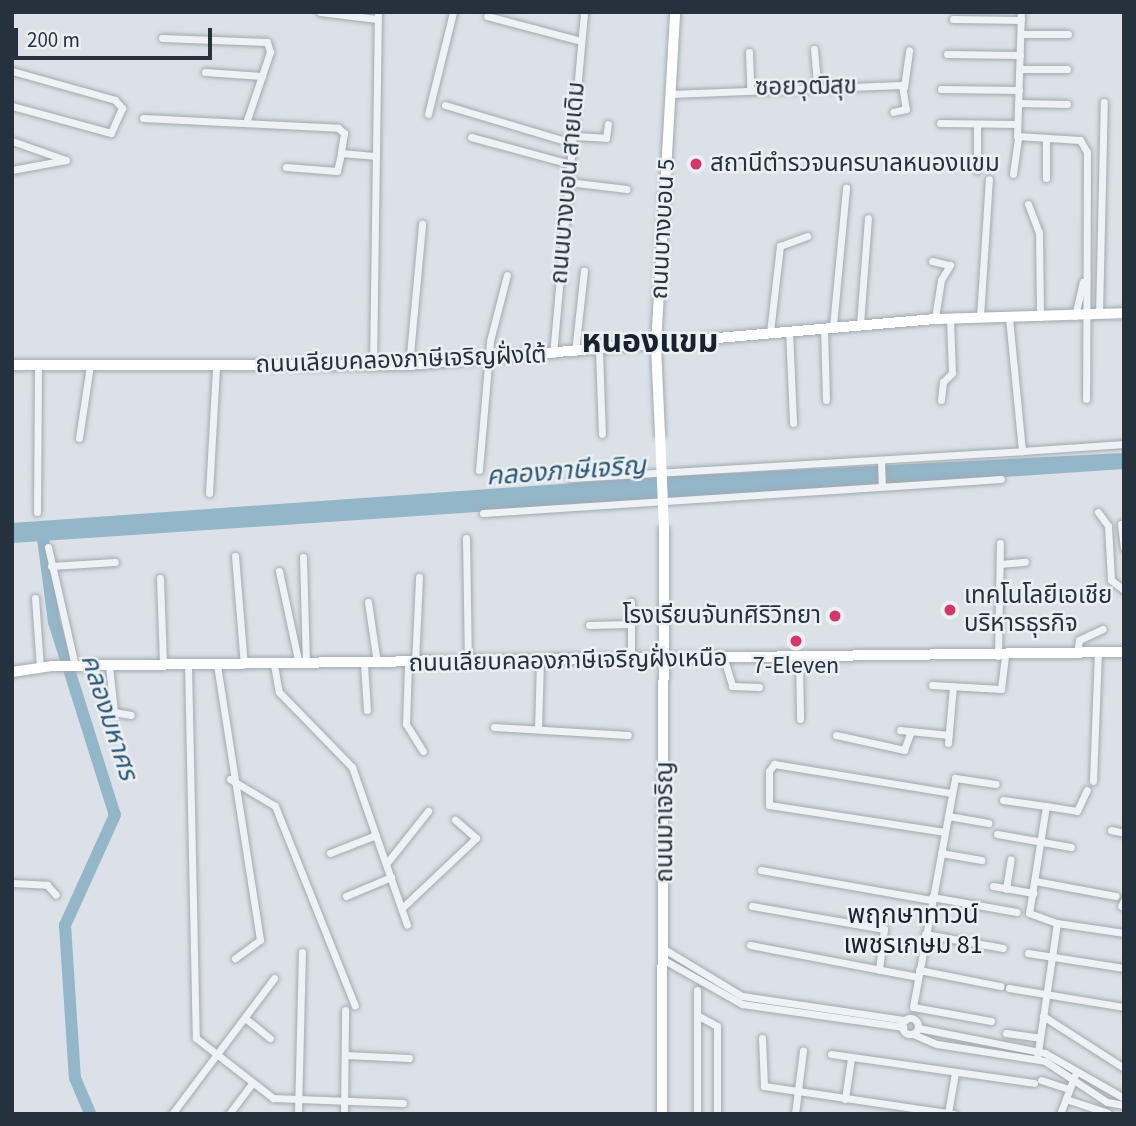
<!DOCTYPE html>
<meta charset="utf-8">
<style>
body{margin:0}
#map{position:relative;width:1136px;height:1126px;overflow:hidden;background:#dbe1e6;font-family:"Source Sans 3","Noto Sans Thai",sans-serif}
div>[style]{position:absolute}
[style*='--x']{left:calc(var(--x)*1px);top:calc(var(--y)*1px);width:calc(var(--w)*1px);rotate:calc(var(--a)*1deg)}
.water>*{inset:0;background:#94b6c9}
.river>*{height:12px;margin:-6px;padding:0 6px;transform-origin:6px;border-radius:6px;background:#94b6c9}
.roads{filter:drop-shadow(0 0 2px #a1a9b0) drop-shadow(0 0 2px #a1a9b0)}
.street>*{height:7px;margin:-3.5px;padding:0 3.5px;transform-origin:3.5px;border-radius:3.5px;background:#eef1f5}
.street>.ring{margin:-3.5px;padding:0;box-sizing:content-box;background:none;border:7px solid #eef1f5;border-radius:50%}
.secondary>*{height:10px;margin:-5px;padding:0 5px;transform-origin:5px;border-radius:5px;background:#fff}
.secondary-bridge>*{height:10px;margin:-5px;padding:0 5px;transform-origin:5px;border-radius:5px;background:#fff}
.dots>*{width:19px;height:19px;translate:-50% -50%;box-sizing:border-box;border:4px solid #eaf0f4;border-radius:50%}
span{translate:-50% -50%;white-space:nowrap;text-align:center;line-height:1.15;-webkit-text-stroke:5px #eaf0f4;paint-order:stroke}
.street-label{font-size:24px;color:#25313d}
.poi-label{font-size:24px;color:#25313d}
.left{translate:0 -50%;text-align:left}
.right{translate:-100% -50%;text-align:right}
.water-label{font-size:26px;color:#2d5772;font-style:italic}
.neighbourhood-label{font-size:26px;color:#17222d}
.district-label{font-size:32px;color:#17222d;font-weight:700}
.frame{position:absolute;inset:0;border:14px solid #25313d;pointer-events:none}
.scale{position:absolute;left:14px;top:28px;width:198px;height:32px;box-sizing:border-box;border:4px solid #25313d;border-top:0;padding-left:9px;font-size:21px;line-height:24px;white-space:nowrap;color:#25313d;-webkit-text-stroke:5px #eaf0f4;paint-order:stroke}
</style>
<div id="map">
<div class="water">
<div style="clip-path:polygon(1124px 453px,1124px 469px,12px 543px,12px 523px,657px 477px)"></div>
</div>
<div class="river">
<div style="--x:42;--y:531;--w:92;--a:82.5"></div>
<div style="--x:54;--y:622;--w:202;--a:72.5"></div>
<div style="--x:115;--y:815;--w:121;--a:114.4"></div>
<div style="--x:65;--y:925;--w:153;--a:86.3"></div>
<div style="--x:75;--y:1078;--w:39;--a:67"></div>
</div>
<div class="roads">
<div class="street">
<div style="--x:320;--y:12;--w:57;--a:7"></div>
<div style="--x:1021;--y:12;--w:124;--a:91.8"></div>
<div style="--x:1017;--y:136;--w:63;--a:3.6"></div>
<div style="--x:1080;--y:140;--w:14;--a:60"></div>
<div style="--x:1087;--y:152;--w:247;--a:90.2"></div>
<div style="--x:487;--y:16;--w:97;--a:14.9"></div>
<div style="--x:953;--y:19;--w:68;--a:0.8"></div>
<div style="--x:1021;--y:34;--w:47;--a:0"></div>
<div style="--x:162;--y:38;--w:105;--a:2.2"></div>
<div style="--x:267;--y:42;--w:10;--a:73"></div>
<div style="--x:270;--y:52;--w:75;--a:108.7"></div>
<div style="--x:814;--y:49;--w:37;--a:85"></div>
<div style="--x:749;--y:52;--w:36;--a:88"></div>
<div style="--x:947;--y:54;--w:73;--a:0.8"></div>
<div style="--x:1020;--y:69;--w:47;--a:0"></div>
<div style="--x:12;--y:71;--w:107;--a:15.7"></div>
<div style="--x:115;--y:100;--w:11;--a:49"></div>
<div style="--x:122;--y:108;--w:27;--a:114"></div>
<div style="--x:111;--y:133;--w:103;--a:-164.7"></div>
<div style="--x:205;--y:72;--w:57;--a:4"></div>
<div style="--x:904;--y:87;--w:37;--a:-82"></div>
<div style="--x:941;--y:89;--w:78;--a:0.7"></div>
<div style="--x:670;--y:94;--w:232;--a:-2.2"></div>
<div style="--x:902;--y:85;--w:24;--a:81"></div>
<div style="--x:906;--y:109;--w:13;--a:167"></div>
<div style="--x:1018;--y:103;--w:49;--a:1.2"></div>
<div style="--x:445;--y:105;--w:133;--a:16.7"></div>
<div style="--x:428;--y:114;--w:105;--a:-76.2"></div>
<div style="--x:143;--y:118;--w:195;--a:2.9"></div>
<div style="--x:338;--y:128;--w:8;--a:40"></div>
<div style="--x:344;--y:133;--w:20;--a:99"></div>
<div style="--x:341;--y:153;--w:33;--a:5"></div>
<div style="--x:940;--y:123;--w:77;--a:0.7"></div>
<div style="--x:573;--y:136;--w:33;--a:3"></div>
<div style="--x:606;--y:138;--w:14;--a:-82"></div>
<div style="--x:471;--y:137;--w:103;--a:15.3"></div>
<div style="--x:12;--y:141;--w:57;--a:19.4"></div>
<div style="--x:66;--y:160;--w:55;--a:169.5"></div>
<div style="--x:286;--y:167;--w:51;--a:4.5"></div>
<div style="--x:337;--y:171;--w:18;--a:-77"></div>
<div style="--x:977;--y:170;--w:46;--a:-90"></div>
<div style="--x:1013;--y:174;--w:37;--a:-82"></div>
<div style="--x:1046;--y:178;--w:39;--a:-90"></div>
<div style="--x:568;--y:182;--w:59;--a:6.8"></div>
<div style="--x:1028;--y:204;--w:30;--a:69"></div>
<div style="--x:1039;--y:232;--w:85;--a:89.3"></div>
<div style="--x:932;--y:261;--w:18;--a:13"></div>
<div style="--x:950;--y:265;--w:17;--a:121"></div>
<div style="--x:941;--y:280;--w:39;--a:99"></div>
<div style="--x:1099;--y:315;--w:213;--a:-88.7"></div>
<div style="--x:1075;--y:316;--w:35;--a:-77"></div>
<div style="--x:980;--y:317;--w:138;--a:-86.3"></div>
<div style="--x:1009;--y:318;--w:134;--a:84.4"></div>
<div style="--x:1022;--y:451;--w:102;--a:-3.9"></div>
<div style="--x:860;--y:324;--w:106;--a:-85.7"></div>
<div style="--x:833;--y:326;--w:139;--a:-84.6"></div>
<div style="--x:824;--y:328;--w:72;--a:88.4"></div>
<div style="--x:789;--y:330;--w:93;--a:87.5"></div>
<div style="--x:770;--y:332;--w:87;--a:-83.4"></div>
<div style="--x:780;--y:246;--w:29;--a:-20"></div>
<div style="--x:599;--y:350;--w:84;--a:88"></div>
<div style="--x:575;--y:352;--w:82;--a:-83.7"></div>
<div style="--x:553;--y:354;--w:343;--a:-84.8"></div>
<div style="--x:409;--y:365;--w:142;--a:-84.7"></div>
<div style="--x:373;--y:367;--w:355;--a:-89.2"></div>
<div style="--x:941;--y:400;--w:18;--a:-84"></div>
<div style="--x:943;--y:382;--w:13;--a:-45"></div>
<div style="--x:952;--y:373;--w:54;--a:-92.1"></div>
<div style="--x:79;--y:438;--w:74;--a:-81.4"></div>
<div style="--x:881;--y:460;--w:25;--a:88"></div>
<div style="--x:479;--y:470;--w:129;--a:-85.1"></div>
<div style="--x:490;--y:341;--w:68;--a:-75.6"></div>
<div style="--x:571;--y:478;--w:452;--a:-3.4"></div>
<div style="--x:209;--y:493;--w:126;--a:-86.8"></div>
<div style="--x:37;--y:512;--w:147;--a:-89.6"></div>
<div style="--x:1098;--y:512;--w:17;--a:54"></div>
<div style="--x:1108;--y:526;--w:54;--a:86.8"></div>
<div style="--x:1111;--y:580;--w:16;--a:38"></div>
<div style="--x:483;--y:513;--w:519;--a:-3.76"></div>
<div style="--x:1121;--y:524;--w:24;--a:83"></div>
<div style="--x:466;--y:538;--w:124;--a:89.1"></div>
<div style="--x:48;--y:547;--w:122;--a:77.2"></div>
<div style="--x:235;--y:556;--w:109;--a:85.3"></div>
<div style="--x:303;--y:557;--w:107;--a:88.4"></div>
<div style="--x:1000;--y:564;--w:25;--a:-5"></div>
<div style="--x:51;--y:566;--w:64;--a:-3.6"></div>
<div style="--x:279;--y:571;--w:95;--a:77.9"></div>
<div style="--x:160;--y:578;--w:87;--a:88"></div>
<div style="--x:35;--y:598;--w:69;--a:85.9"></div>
<div style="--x:368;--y:602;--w:62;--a:81.6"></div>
<div style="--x:631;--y:602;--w:58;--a:90"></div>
<div style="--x:589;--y:625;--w:42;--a:-1.4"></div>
<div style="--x:1077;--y:654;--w:14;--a:-82"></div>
<div style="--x:1079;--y:640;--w:26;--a:-25"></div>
<div style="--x:998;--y:656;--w:113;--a:-89"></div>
<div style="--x:724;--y:659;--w:28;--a:73"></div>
<div style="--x:732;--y:686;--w:27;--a:2"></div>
<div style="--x:799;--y:659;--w:60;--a:89"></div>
<div style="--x:415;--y:663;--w:86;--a:-87.3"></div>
<div style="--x:364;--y:664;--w:46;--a:86.3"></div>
<div style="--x:408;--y:664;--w:60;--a:91.9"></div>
<div style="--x:406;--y:724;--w:32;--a:58"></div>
<div style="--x:188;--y:665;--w:373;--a:88.8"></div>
<div style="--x:196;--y:1038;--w:98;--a:37.9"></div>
<div style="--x:273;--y:1098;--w:130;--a:2.2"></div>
<div style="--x:217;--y:665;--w:278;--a:81.1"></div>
<div style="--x:260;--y:940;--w:31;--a:144"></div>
<div style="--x:274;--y:665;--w:27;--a:80"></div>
<div style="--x:279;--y:692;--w:105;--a:45.8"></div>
<div style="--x:352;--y:767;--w:167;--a:70.8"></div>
<div style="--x:109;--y:666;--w:46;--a:83.8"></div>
<div style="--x:114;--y:712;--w:17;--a:10"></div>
<div style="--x:932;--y:685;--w:69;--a:3.3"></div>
<div style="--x:1001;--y:689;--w:33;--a:-83"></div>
<div style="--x:494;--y:727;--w:134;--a:3.4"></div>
<div style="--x:538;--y:729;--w:67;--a:-88.3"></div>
<div style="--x:900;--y:730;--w:49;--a:5.8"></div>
<div style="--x:836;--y:735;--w:70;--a:12.4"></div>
<div style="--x:904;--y:750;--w:20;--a:-70"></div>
<div style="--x:948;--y:743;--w:57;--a:-85"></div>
<div style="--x:230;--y:779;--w:52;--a:31"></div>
<div style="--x:275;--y:806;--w:215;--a:68.2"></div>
<div style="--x:1093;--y:781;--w:128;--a:-87.8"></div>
<div style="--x:1003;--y:800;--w:43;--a:7.9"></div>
<div style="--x:1046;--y:806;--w:108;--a:99"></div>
<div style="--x:1029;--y:913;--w:30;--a:20"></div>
<div style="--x:1057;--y:923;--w:137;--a:98.4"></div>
<div style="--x:1046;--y:806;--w:31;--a:9"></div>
<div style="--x:1077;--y:811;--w:23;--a:-65"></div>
<div style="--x:948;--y:816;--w:41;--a:9.9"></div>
<div style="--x:1111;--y:830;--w:13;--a:13"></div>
<div style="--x:945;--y:832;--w:178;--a:-171.3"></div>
<div style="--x:769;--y:805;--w:34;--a:-90"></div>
<div style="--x:769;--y:771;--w:9;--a:-54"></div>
<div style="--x:774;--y:764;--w:180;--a:9.3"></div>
<div style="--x:997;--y:834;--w:75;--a:10"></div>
<div style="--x:330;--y:853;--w:49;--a:-21.4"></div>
<div style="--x:941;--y:853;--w:41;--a:9.9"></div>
<div style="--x:386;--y:864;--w:68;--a:-51.6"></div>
<div style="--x:761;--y:870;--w:173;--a:10"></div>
<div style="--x:1035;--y:881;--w:82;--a:10.5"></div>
<div style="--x:12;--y:883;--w:35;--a:3"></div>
<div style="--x:47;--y:885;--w:13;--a:48"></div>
<div style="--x:993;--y:886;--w:41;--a:9.9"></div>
<div style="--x:1006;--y:889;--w:30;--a:-81"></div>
<div style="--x:346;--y:896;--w:49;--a:-22.9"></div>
<div style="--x:932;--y:897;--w:86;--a:10"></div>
<div style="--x:752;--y:906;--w:134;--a:9.9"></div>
<div style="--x:884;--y:929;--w:41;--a:97"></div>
<div style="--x:1121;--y:906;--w:7;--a:-63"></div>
<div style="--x:402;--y:908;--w:102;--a:-43.4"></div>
<div style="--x:476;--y:838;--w:28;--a:-139"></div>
<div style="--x:1057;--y:923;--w:68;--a:8.5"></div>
<div style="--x:925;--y:934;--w:79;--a:10.2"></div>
<div style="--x:750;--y:945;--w:171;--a:10.8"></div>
<div style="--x:664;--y:949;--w:91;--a:31.1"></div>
<div style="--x:742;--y:996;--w:165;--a:8.4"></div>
<div style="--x:1028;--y:953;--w:97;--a:8.9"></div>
<div style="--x:664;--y:960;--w:90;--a:29.4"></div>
<div style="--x:742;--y:1004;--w:163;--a:8.1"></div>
<div style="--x:919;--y:970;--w:83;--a:11.2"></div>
<div style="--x:1009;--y:988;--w:117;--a:9.4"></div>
<div style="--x:697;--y:990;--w:124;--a:90"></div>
<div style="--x:697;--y:1015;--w:23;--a:29"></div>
<div style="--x:717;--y:1026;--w:88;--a:90"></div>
<div style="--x:1043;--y:1016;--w:96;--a:32.7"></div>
<div style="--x:245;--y:1018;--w:32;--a:39"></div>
<div class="ring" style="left:902px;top:1018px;width:9px;height:9px"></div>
<div style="--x:991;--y:1021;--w:79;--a:-169.8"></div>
<div style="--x:913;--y:1007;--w:233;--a:-79.6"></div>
<div style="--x:955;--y:778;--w:41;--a:8.3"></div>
<div style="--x:918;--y:1028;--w:129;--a:11.1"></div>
<div style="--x:1045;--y:1053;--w:91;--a:29.7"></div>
<div style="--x:1006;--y:1033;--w:34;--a:8"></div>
<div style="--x:913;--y:1034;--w:26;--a:23"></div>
<div style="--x:937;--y:1044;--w:109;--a:8.9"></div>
<div style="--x:1045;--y:1061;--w:74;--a:33.5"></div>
<div style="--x:1107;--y:1102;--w:17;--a:10"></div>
<div style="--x:762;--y:1038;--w:48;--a:87.6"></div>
<div style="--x:764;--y:1086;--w:192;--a:8.4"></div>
<div style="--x:831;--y:1054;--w:205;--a:8.1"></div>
<div style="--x:345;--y:1055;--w:64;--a:2.7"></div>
<div style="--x:1041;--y:1080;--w:29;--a:18"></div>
<div style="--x:845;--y:1099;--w:41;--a:-81.7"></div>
<div style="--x:1066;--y:1099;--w:44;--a:18.4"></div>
<div style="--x:948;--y:1113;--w:41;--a:-80.1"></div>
<div style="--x:172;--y:1114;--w:170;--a:-53.1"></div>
<div style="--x:229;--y:1114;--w:39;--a:-53"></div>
<div style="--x:298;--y:1114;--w:162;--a:-88.6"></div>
<div style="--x:344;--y:1114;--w:104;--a:-89.4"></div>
<div style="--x:795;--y:1114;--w:64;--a:-82.8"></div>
<div style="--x:1060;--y:1114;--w:42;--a:-69"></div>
</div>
<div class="secondary">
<div style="--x:12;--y:365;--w:397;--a:0"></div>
<div style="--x:409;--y:365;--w:528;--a:-5"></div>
<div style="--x:935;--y:319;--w:189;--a:-1.8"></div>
<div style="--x:660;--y:434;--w:89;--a:-92.6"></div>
<div style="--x:656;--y:345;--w:334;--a:-86.7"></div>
<div style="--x:12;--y:672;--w:40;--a:-8.5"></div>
<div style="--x:52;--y:666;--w:1072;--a:-0.75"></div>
<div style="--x:662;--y:1114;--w:584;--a:-89.8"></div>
</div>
</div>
<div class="secondary-bridge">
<div style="--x:660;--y:434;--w:96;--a:87.6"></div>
</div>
<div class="dots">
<div style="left:696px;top:164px;background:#d33868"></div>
<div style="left:950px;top:610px;background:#d33868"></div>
<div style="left:835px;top:616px;background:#d33868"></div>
<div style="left:796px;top:641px;background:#d33868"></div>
</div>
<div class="street-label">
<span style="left:806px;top:87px;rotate:-1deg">ซอยวุฒิสุข</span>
<span style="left:568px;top:183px;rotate:-85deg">ถนนบางบอน สายเดิม</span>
<span style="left:663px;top:229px;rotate:-87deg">ถนนบางบอน 5</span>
<span style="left:401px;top:360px;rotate:-2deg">ถนนเลียบคลองภาษีเจริญฝั่งใต้</span>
<span style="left:568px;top:661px;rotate:-1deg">ถนนเลียบคลองภาษีเจริญฝั่งเหนือ</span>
<span style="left:665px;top:822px;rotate:-90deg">ถนนมาเจริญ</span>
</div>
<div class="poi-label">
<span class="left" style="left:710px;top:164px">สถานีตำรวจนครบาลหนองแขม</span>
<span class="left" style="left:964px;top:610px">เทคโนโลยีเอเชีย<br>บริหารธุรกิจ</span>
<span class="right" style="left:821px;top:616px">โรงเรียนจันทศิริวิทยา</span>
<span style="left:796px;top:666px">7-Eleven</span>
</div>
<div class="water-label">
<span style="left:566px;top:471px;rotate:-4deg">คลองภาษีเจริญ</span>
<span style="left:109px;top:717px;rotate:72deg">คลองมหาศร</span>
</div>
<div class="neighbourhood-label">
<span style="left:913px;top:930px">พฤกษาทาวน์<br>เพชรเกษม 81</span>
</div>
<div class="district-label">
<span style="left:650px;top:342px">หนองแขม</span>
</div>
<div class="frame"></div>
<div class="scale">200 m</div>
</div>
